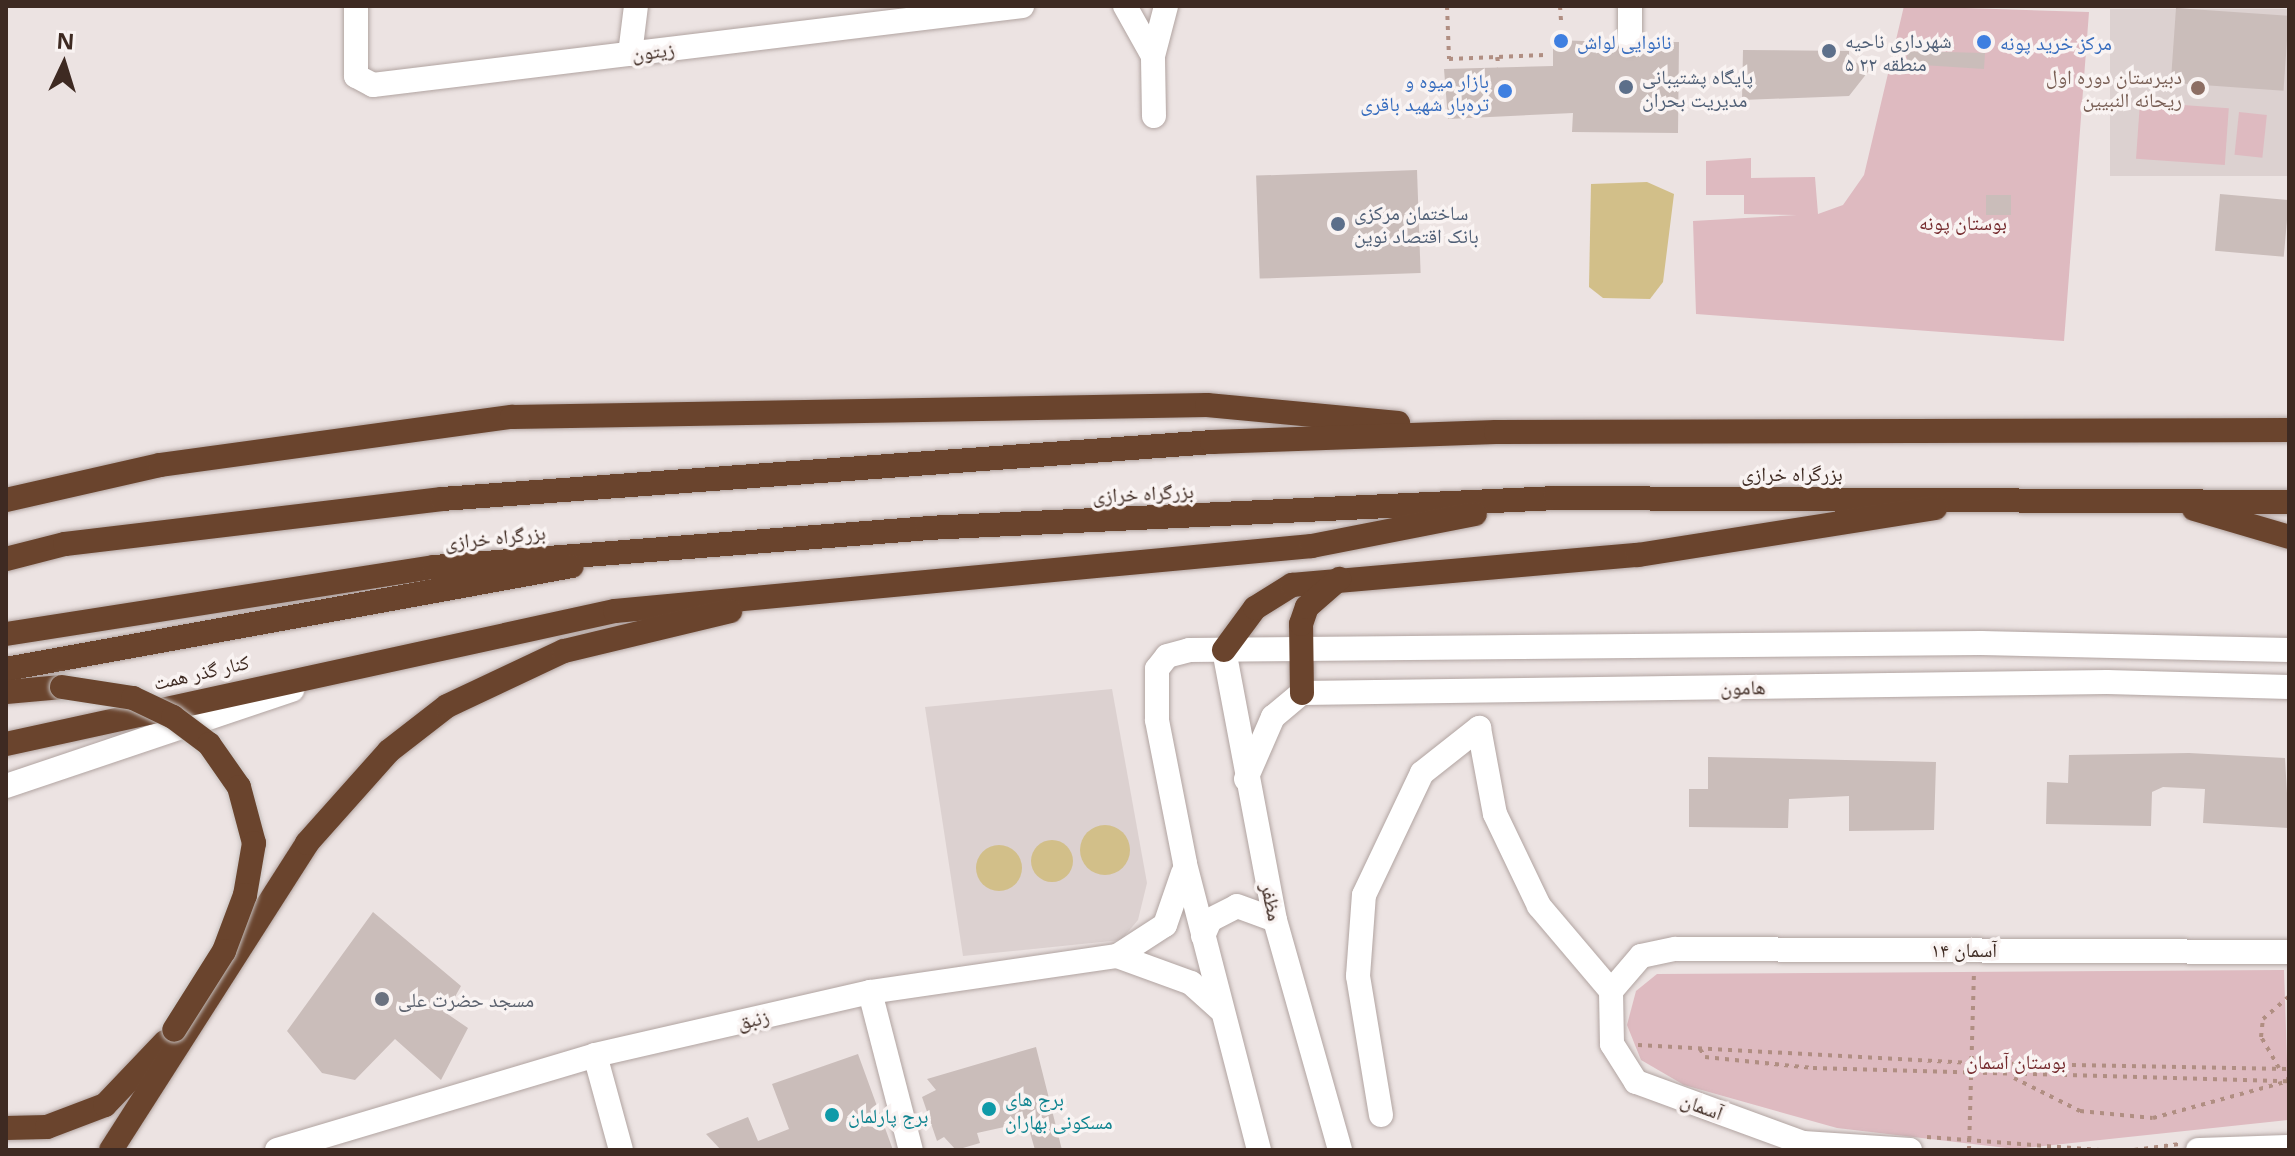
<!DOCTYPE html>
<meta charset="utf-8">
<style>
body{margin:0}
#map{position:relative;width:2295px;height:1156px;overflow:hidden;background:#ece3e2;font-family:"Open Sans","Noto Naskh Arabic",sans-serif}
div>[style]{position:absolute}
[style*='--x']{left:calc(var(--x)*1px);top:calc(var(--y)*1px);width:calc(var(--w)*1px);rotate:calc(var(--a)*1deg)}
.built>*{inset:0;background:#dcd1d0;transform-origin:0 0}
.green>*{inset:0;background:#debac0;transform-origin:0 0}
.water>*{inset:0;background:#d2bf89}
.round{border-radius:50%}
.building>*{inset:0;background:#cabdba;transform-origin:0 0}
.path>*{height:4px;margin-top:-2px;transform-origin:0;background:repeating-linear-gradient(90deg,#b08e82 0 4px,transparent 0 10px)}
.roads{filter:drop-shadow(0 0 2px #b1a4a1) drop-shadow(0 0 2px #b1a4a1)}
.minor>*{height:24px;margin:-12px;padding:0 12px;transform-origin:12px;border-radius:12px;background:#fff}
.highway>*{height:24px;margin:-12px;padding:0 12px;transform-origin:12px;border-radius:12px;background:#6a442d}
.bridges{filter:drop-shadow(0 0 2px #c5bfbd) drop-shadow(0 0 2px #c5bfbd)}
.highway-bridge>*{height:24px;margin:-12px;padding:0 12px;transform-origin:12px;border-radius:12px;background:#6a442d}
.dots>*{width:22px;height:22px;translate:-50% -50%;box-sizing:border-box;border:4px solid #f9f3f2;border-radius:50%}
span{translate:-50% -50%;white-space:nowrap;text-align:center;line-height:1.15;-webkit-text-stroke:7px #f9f3f2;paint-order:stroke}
.service-label{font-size:20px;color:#4e5e75}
.left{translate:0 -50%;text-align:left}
.shop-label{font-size:20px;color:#366cbe}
.right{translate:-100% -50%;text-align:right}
.street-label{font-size:20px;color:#3e2a22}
.education-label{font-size:20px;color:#785e54}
.park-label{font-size:20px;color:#752b2e}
.worship-label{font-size:20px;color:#5b616d}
.culture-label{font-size:20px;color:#0d838f}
.frame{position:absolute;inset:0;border:8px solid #3e2a22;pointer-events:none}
.north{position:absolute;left:24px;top:24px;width:80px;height:80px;-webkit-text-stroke:6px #f9f3f2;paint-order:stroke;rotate:4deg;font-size:22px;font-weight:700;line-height:32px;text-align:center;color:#3e2a22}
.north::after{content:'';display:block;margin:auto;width:28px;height:36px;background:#3e2a22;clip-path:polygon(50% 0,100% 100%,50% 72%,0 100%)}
</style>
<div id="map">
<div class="built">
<div style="left:2289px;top:9px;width:167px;height:179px;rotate:90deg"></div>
<div style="clip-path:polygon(1112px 689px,1147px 883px,1138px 920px,1121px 940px,963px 956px,925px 707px)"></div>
</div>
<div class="green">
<div style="clip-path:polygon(1904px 6px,2089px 12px,2064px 341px,1696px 314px,1693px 221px,1797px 215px,1744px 214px,1744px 195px,1706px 195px,1706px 161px,1751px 158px,1751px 178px,1815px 177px,1818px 214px,1843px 205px,1864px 175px)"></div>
<div style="left:2140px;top:102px;width:89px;height:57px;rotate:4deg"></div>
<div style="left:2239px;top:112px;width:28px;height:43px;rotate:6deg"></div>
<div style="clip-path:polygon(2284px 970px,2289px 1120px,2015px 1149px,1837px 1128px,1684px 1085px,1641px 1060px,1627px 1025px,1636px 991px,1657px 974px)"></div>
</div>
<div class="water">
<div style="clip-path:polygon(1647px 182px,1674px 194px,1663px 282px,1650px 299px,1603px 298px,1589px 287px,1591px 184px)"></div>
<div class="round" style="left:1080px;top:825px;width:50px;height:50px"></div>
<div class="round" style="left:1031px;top:840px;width:42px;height:42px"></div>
<div class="round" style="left:976px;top:845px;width:46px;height:46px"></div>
</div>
<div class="building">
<div style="left:2176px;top:8px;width:113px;height:75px;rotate:4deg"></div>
<div style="clip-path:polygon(1553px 40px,1615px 42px,1629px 57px,1645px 42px,1679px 42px,1678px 133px,1572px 132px,1573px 113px,1448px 119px,1444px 69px,1553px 66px)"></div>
<div style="clip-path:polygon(1743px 50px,1849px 51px,1849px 60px,1871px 68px,1849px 96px,1742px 100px)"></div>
<div style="clip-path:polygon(1907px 51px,1985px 53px,1984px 69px,1907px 64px)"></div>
<div style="left:1417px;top:170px;width:103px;height:161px;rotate:88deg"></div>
<div style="left:2220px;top:194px;width:69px;height:57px;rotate:5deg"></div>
<div style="left:2011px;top:195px;width:20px;height:25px;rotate:90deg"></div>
<div style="clip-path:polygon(2189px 753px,2285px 758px,2289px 828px,2203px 823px,2205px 789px,2163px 787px,2152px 792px,2151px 826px,2046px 824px,2047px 782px,2068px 783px,2069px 755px)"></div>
<div style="clip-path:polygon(1708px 757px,1936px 762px,1934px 830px,1849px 831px,1849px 796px,1789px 799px,1788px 828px,1689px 827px,1689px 789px,1708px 789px)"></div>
<div style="clip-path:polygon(373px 912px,461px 986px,446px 1013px,468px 1028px,441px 1080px,395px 1039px,355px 1080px,322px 1073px,287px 1031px)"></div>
<div style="clip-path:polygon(1036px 1047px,1062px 1150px,1035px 1150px,1027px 1122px,977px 1133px,980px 1143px,956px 1150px,944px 1137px,937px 1141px,922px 1097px,936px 1090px,927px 1079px)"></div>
<div style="clip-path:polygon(858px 1054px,893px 1150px,721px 1150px,706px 1134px,748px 1117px,758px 1141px,789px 1129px,772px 1084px)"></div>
</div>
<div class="path">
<div style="--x:1447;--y:6;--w:53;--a:87.8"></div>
<div style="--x:1449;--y:59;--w:96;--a:-2.4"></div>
<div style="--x:1560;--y:6;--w:16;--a:86"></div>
<div style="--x:1497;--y:57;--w:10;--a:79"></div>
<div style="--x:1638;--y:1045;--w:334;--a:3.1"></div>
<div style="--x:1972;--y:1063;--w:317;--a:1.1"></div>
<div style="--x:1700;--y:1049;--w:9;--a:58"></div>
<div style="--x:1705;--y:1057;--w:109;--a:5.8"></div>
<div style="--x:1813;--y:1068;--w:476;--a:1.6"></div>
<div style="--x:2279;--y:1068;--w:36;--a:-120"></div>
<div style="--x:2261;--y:1037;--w:18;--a:-84"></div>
<div style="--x:2263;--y:1019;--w:35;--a:-41"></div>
<div style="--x:2014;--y:1078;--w:74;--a:26.6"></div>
<div style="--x:2080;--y:1111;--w:73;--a:5.5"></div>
<div style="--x:2153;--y:1118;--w:140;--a:-15.3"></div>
<div style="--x:2288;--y:1081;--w:11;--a:-85"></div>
<div style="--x:1927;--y:1137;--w:173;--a:4.3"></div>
<div style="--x:1969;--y:1150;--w:179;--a:-88.4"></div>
<div style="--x:2134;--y:1150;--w:46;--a:-7.4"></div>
</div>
<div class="roads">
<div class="minor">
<div style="--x:356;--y:6;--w:70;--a:90"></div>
<div style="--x:356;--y:76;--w:19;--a:28"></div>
<div style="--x:373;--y:85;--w:654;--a:-6.94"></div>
<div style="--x:1125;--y:6;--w:57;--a:60.8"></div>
<div style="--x:1630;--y:6;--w:36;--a:90"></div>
<div style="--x:630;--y:54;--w:48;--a:-82.9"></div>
<div style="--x:1154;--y:116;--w:60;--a:-91"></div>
<div style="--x:1153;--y:56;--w:52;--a:-75.4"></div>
<div style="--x:1224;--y:650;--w:275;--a:79.3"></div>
<div style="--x:1275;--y:920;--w:239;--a:74.2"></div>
<div style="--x:1246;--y:779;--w:68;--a:-66.5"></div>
<div style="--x:1273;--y:717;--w:38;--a:-40"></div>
<div style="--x:1302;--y:693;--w:805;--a:-0.78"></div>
<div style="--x:2107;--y:682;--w:182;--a:1.6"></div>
<div style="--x:6;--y:786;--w:302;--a:-18.6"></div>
<div style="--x:1203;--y:936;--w:17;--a:-66"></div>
<div style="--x:1210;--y:920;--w:30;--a:-27"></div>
<div style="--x:1237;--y:906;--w:40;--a:20.2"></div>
<div style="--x:1117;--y:956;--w:79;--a:20"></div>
<div style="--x:1191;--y:983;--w:39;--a:42"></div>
<div style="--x:870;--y:992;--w:163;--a:75.5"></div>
<div style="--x:595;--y:1055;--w:98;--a:74.7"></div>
<div style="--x:1381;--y:1115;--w:141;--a:-99.4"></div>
<div style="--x:1358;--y:976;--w:81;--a:-85.8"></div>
<div style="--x:1364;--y:895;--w:135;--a:-64.6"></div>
<div style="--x:1422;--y:773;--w:73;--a:-38.3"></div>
<div style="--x:1479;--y:728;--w:87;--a:79.5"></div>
<div style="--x:1495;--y:814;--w:102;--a:64.4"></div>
<div style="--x:1539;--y:906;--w:111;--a:49.7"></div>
<div style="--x:277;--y:1150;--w:332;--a:-16.6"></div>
<div style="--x:595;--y:1055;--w:282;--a:-12.9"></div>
<div style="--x:870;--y:992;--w:250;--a:-8.3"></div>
<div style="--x:1117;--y:956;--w:57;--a:-32.9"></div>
<div style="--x:1165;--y:925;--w:55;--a:-70.9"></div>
<div style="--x:1259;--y:1150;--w:296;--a:-104.5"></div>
<div style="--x:1185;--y:863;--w:146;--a:-101.1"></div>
<div style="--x:1157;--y:720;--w:51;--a:-90"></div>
<div style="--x:1157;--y:669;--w:16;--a:-52"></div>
<div style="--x:1167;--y:656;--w:23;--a:-15"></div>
<div style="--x:1189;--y:650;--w:792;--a:-0.51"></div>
<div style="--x:1981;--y:643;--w:308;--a:1.3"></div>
<div style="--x:1910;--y:1150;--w:107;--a:-176.3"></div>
<div style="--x:1803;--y:1143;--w:178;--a:-159.9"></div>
<div style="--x:1636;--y:1082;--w:45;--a:-122.3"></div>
<div style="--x:1612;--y:1044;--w:53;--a:-91.1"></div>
<div style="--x:1611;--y:991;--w:46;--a:-49.4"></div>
<div style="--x:1641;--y:956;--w:35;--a:-12"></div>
<div style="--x:1675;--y:949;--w:614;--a:0.28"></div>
<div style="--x:2198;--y:1150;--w:91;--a:-1.9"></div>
</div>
<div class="highway">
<div style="--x:6;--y:500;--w:158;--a:-12.8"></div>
<div style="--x:160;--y:465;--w:355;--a:-7.8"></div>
<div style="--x:512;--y:417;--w:695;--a:-0.99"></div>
<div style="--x:1207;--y:405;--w:192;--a:5.4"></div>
<div style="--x:2194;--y:509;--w:99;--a:16.4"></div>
<div style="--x:6;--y:559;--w:61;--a:-14.3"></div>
<div style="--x:65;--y:544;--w:380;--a:-6.8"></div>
<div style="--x:442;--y:499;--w:772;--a:-4.23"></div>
<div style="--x:1212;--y:442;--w:284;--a:-2"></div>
<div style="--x:1496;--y:432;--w:793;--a:-0.14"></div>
<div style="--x:6;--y:634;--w:433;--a:-8.9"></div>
<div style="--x:434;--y:567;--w:495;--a:-4.5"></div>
<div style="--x:927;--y:528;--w:629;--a:-2.73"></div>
<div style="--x:1555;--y:498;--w:734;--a:0.31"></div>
<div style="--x:1224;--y:650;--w:52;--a:-53.6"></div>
<div style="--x:1255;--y:608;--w:44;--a:-31.9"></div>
<div style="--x:1292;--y:585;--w:347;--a:-5"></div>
<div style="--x:1638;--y:555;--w:301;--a:-9"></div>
<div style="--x:6;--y:669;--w:575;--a:-10.31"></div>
<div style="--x:6;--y:692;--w:56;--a:-5.1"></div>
<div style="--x:1302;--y:693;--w:69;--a:-90.8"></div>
<div style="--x:1301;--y:624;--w:18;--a:-71"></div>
<div style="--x:1307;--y:607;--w:43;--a:-41.2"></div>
<div style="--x:6;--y:744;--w:623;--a:-12.32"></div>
<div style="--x:615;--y:611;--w:700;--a:-5.33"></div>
<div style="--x:1312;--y:546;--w:166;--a:-11.1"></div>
<div style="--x:6;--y:1128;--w:41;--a:-1.4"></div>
<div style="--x:47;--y:1127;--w:62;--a:-20.8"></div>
<div style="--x:105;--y:1105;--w:87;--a:-46.4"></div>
<div style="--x:111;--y:1150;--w:364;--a:-57.4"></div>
<div style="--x:307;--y:843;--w:123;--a:-48.3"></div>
<div style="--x:389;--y:751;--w:73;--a:-37.8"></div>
<div style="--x:447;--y:706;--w:129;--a:-25.2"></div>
<div style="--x:564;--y:651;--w:171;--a:-13.5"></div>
</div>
</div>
<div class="bridges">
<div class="highway-bridge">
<div style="--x:62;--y:687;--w:72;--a:8.8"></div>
<div style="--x:133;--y:698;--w:44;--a:25.4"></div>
<div style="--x:173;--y:717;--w:45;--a:36.9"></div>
<div style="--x:209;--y:744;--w:52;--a:55.1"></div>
<div style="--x:239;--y:787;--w:58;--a:75"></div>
<div style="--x:254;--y:843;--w:53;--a:99.8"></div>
<div style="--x:245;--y:895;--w:60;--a:110.6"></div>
<div style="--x:224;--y:951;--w:93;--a:122.3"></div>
</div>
</div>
<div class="dots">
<div style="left:1561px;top:41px;background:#3f7fe0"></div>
<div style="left:1984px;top:42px;background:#3f7fe0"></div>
<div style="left:1829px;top:51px;background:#5c6f8a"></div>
<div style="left:1626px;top:87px;background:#5c6f8a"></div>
<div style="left:2198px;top:88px;background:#8d6e63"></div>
<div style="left:1505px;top:91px;background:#3f7fe0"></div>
<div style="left:1338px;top:224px;background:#5c6f8a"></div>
<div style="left:382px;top:999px;background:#6b7280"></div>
<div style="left:989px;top:1109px;background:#0f9aa8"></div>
<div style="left:832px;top:1115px;background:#0f9aa8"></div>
</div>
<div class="service-label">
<span class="left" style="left:1845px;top:52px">شهرداری ناحیه<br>۵ منطقه ۲۲</span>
<span class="left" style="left:1642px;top:88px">پایگاه پشتیبانی<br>مدیریت بحران</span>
<span class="left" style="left:1354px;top:224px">ساختمان مرکزی<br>بانک اقتصاد نوین</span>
</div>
<div class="shop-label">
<span class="left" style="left:1577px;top:41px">نانوایی لواش</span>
<span class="left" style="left:2000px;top:42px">مرکز خرید پونه</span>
<span class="right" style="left:1489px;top:92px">بازار میوه و<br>تره‌بار شهید باقری</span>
</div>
<div class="street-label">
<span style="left:653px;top:51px;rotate:-7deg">زیتون</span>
<span style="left:1792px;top:473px">بزرگراه خرازی</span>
<span style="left:1143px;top:493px;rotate:-3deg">بزرگراه خرازی</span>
<span style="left:495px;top:537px;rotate:-6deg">بزرگراه خرازی</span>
<span style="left:201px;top:672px;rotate:-13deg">کنار گذر همت</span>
<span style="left:1743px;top:687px;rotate:-1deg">هامون</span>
<span style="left:1272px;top:902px;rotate:78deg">مظفر</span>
<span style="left:1964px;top:949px">آسمان ۱۴</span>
<span style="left:753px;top:1019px;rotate:-13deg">زنبق</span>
<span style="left:1702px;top:1106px;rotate:20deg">آسمان</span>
</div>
<div class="education-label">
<span class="right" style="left:2182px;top:88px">دبیرستان دوره اول<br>ریحانه النبیین</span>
</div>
<div class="park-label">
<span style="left:1963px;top:222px">بوستان پونه</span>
<span style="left:2016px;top:1061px">بوستان آسمان</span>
</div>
<div class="worship-label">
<span class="left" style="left:398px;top:999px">مسجد حضرت علی</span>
</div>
<div class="culture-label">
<span class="left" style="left:1005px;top:1110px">برج های<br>مسکونی بهاران</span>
<span class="left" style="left:848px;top:1115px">برج پارلمان</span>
</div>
<div class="frame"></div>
<div class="north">N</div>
</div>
